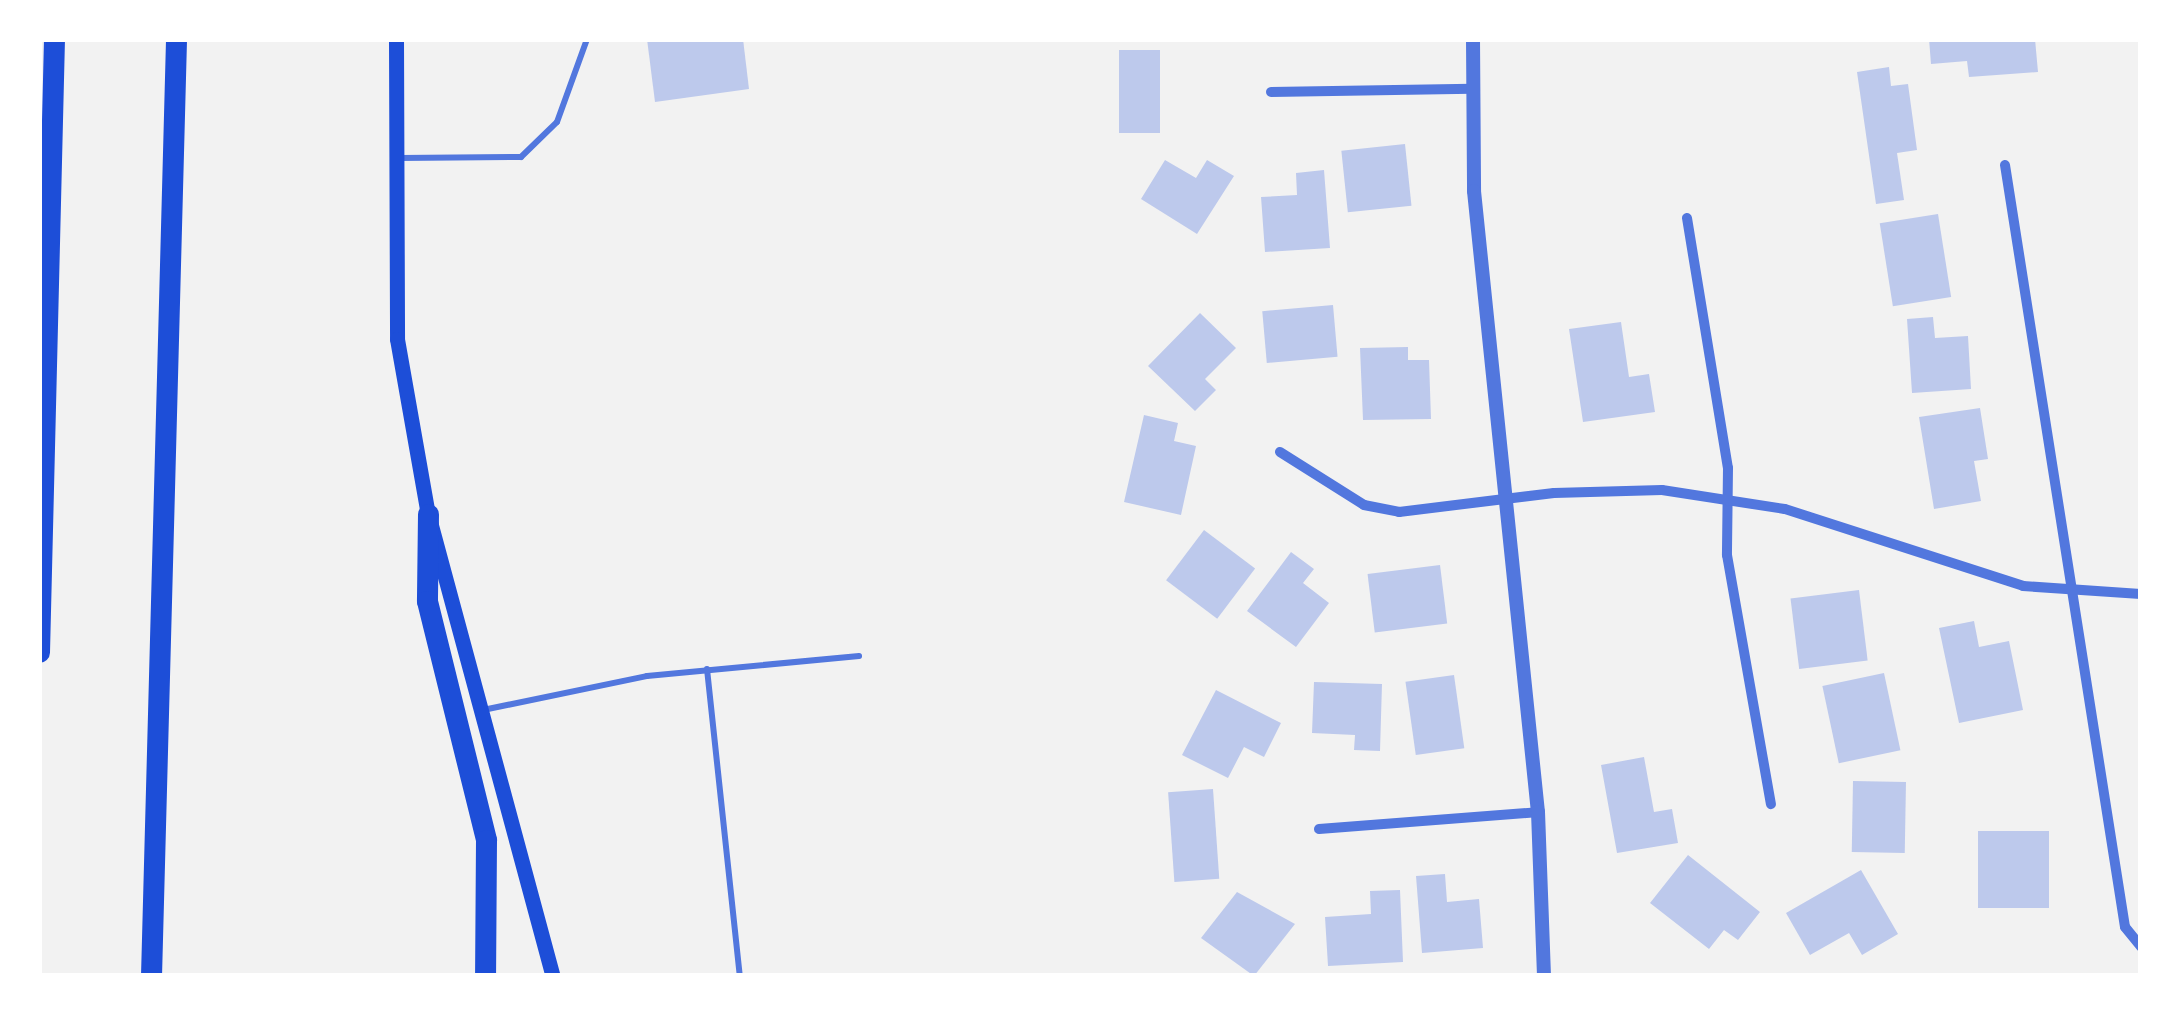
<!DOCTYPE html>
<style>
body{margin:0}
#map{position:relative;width:2180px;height:1015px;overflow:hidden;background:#f2f2f2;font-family:"Nunito Sans",sans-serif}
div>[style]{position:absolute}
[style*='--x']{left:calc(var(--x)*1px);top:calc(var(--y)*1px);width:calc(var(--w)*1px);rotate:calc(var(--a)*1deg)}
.building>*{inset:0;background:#bdc9ec;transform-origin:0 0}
.service>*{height:6px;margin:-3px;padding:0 3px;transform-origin:3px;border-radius:3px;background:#5277de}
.minor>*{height:10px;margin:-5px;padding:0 5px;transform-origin:5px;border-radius:5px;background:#5277de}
.tertiary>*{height:14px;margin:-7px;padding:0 7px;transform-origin:7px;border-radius:7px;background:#5277de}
.secondary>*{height:15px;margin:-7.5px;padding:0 7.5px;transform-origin:7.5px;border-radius:7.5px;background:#1d4ed8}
.motorway>*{height:21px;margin:-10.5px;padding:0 10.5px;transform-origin:10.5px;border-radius:10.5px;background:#1d4ed8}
span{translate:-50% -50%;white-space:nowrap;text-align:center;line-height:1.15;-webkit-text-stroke:12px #fff;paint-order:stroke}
.frame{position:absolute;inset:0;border:42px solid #fff;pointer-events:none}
</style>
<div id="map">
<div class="building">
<div style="clip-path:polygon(647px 39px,743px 39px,749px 89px,655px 102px)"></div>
<div style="clip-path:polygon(1929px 39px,2035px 39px,2038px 72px,1969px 77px,1967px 61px,1931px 64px)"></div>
<div style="left:1119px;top:50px;width:41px;height:83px"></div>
<div style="clip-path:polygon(1889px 67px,1891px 86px,1908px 84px,1917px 150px,1897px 153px,1904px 200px,1876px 204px,1857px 72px)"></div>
<div style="left:1405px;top:144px;width:62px;height:64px;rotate:84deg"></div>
<div style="clip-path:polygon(1165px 160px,1196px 178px,1207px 160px,1234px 176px,1197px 234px,1141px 199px)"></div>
<div style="clip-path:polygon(1324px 170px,1330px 248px,1265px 252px,1261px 197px,1297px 195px,1296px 173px)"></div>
<div style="left:1938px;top:214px;width:84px;height:59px;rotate:81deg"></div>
<div style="left:1333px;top:305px;width:52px;height:71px;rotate:85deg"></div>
<div style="clip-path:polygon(1200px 313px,1236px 348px,1205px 379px,1216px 390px,1195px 411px,1148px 366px)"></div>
<div style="clip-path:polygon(1933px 317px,1935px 338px,1968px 336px,1971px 389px,1912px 393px,1907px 319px)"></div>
<div style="clip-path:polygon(1621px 322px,1629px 377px,1649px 374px,1655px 412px,1583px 422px,1569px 329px)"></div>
<div style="clip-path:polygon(1408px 347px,1408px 360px,1429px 360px,1431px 419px,1363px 420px,1360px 348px)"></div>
<div style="clip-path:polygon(1980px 408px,1988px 459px,1974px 461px,1981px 501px,1934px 509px,1919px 417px)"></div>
<div style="clip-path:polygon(1144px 415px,1178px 423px,1174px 441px,1196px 446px,1181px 515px,1124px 502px)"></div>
<div style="left:1204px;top:530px;width:64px;height:63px;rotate:37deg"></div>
<div style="clip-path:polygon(1291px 552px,1314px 569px,1303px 583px,1329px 603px,1296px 647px,1247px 611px)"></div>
<div style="left:1440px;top:565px;width:59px;height:73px;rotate:83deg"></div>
<div style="left:1859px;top:590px;width:71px;height:69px;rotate:83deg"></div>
<div style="clip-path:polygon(1974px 621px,1979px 647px,2009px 641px,2023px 710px,1959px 723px,1939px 628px)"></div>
<div style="left:1884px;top:673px;width:79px;height:63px;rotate:78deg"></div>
<div style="left:1454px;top:675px;width:74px;height:49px;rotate:82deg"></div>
<div style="clip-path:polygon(1314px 682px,1382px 684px,1380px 751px,1354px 750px,1355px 735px,1312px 733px)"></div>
<div style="clip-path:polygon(1216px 690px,1281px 723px,1264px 757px,1244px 747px,1228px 778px,1182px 755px)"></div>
<div style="clip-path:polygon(1644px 757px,1654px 812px,1672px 809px,1678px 843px,1617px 853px,1601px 765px)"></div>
<div style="left:1853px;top:781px;width:53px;height:71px;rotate:1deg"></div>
<div style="left:1213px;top:789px;width:90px;height:45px;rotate:86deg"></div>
<div style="left:1978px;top:831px;width:71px;height:77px"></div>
<div style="clip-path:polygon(1688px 855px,1760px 912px,1738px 940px,1724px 930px,1709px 949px,1650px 903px)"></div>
<div style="clip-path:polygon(1861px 870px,1898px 934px,1862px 955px,1849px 933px,1810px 955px,1786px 913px)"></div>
<div style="clip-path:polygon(1445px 874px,1447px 902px,1479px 899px,1483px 948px,1422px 953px,1416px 876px)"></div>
<div style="clip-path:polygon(1400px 890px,1403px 962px,1328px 966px,1325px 917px,1371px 914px,1370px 891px)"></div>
<div style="clip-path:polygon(1237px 892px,1295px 924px,1254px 976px,1201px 938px)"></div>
</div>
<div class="service">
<div style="--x:400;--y:158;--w:121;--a:-0.5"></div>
<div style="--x:521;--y:157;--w:50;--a:-44.2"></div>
<div style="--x:557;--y:122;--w:88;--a:-70.1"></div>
<div style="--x:707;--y:669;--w:309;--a:83.9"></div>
<div style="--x:483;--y:710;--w:167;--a:-11.7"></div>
<div style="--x:647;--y:676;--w:213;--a:-5.4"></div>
</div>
<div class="minor">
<div style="--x:1271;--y:92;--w:201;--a:-0.9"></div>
<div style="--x:2005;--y:165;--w:771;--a:81.05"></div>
<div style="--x:2125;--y:927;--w:26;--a:51"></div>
<div style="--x:1687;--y:218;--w:253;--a:80.7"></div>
<div style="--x:1728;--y:468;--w:87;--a:90.7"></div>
<div style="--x:1727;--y:555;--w:253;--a:80"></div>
<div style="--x:1280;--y:452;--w:99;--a:32.2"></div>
<div style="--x:1364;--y:505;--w:36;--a:11"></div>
<div style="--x:1399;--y:512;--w:156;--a:-7"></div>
<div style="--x:1554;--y:493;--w:108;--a:-1.6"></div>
<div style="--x:1662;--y:490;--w:124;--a:8.8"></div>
<div style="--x:1785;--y:509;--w:250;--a:17.9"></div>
<div style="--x:2023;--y:586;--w:118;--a:3.9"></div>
<div style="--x:1319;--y:829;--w:220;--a:-4.4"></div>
</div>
<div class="tertiary">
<div style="--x:1473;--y:39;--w:152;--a:89.6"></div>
<div style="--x:1474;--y:191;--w:624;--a:84.12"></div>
<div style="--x:1538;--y:812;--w:164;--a:87.9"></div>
</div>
<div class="secondary">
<div style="--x:396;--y:39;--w:300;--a:89.8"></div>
<div style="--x:397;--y:339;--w:178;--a:80"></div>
<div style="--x:428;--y:514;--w:479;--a:74.9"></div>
</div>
<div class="motorway">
<div style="--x:428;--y:514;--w:87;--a:90.7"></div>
<div style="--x:427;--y:601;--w:246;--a:76.1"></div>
<div style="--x:486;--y:840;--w:136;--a:90.4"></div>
<div style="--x:39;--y:652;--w:613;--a:-88.6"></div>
<div style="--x:151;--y:976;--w:937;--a:-88.47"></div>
</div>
<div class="frame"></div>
</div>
